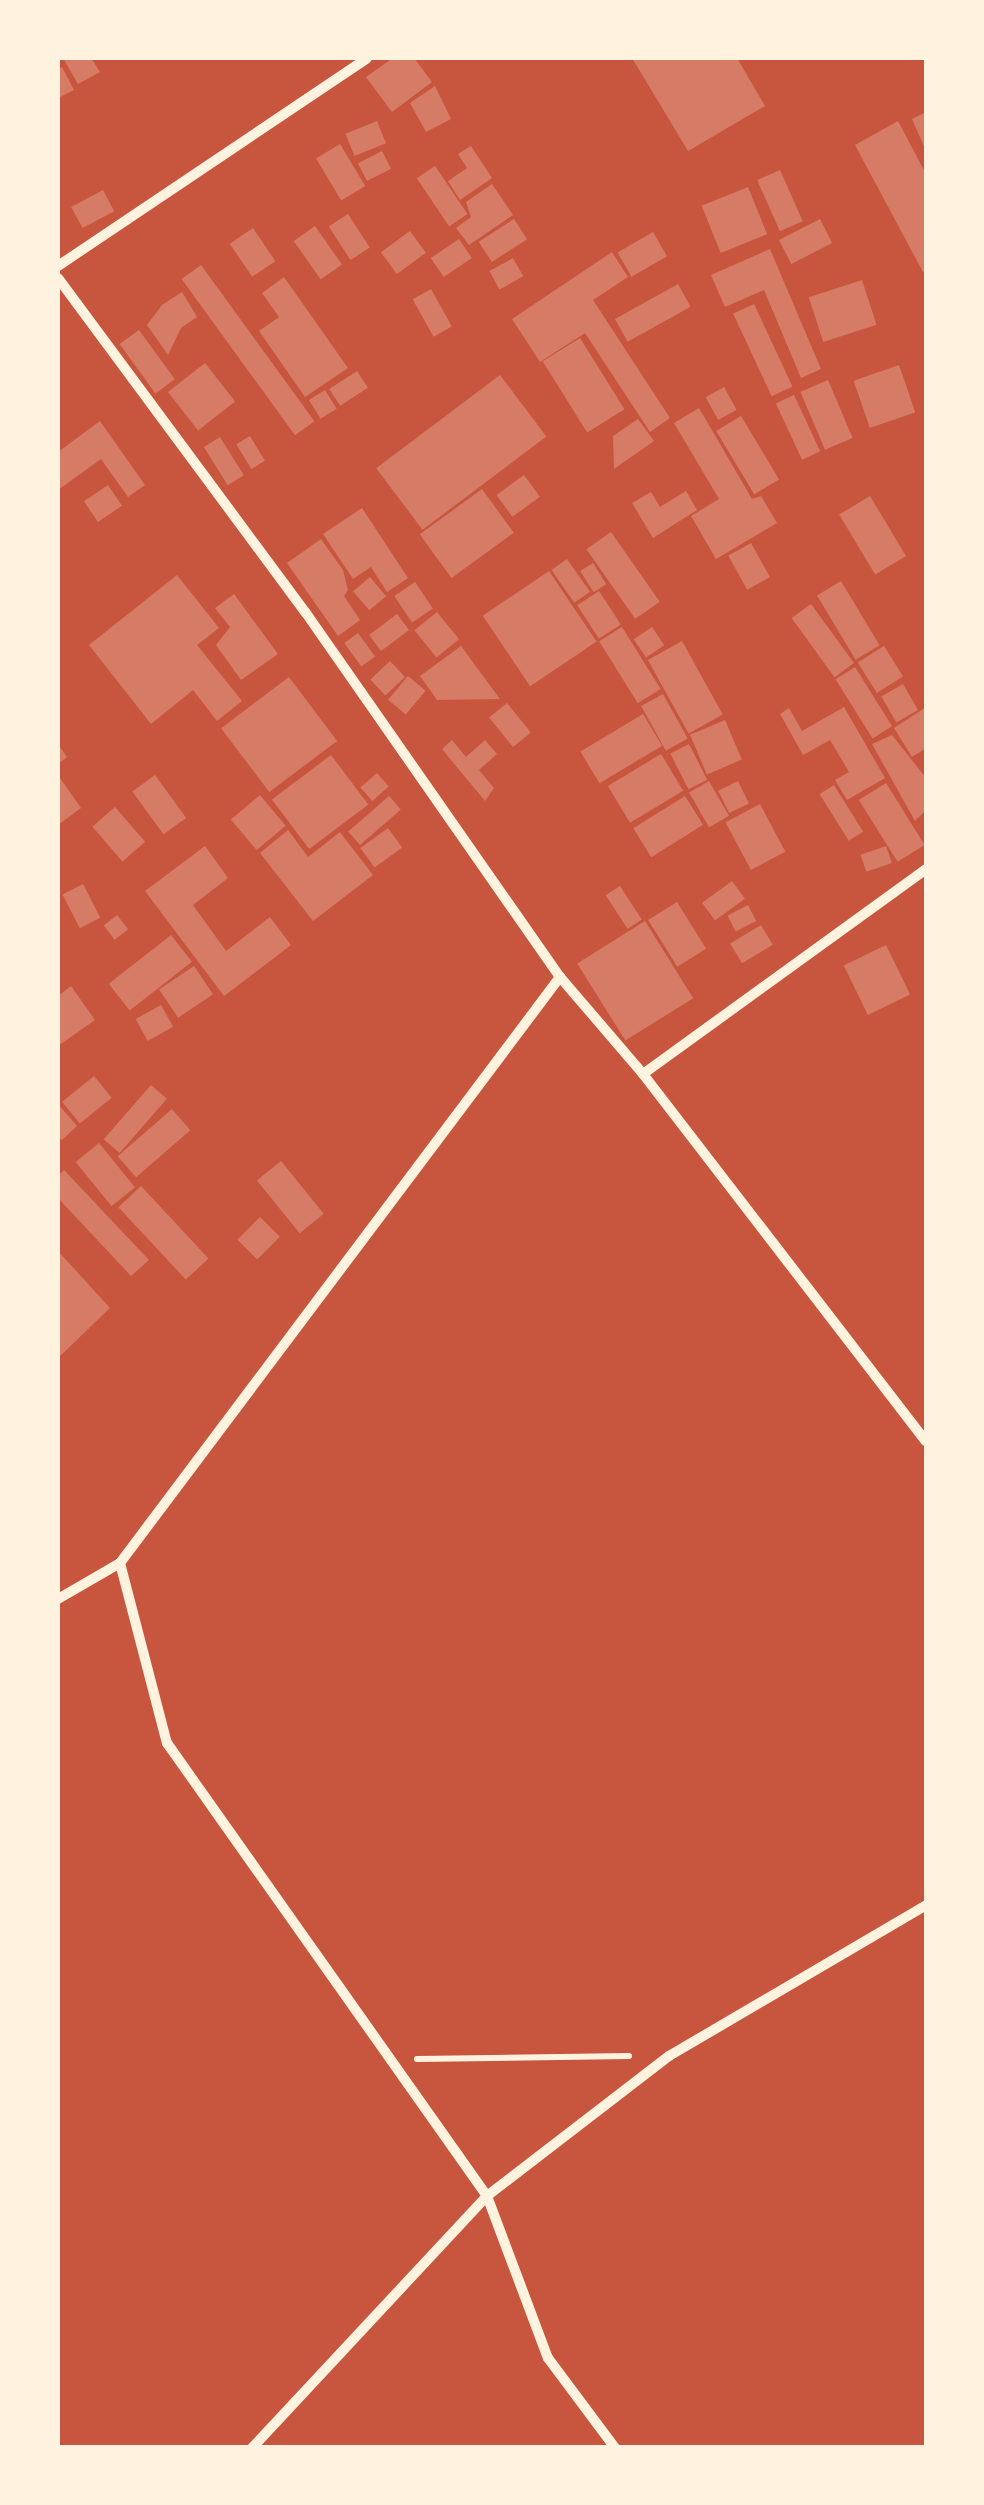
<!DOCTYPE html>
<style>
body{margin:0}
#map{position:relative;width:984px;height:2505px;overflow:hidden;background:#c8553d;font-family:Manrope,sans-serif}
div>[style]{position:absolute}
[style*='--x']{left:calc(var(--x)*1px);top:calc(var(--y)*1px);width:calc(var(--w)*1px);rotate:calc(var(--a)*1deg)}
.building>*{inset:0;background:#d67c66;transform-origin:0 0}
.path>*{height:6px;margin:-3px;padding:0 3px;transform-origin:3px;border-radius:3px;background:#fff3e0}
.minor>*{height:10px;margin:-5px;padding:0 5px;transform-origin:5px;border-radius:5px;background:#fff3e0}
span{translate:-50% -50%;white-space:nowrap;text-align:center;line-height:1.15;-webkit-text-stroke:8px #fff3e0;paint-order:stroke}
.frame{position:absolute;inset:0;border:60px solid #fff3e0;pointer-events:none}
</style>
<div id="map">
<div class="building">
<div style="clip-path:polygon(63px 58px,91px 58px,100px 72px,78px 84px)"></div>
<div style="clip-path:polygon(393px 58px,414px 58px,432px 82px,392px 112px,366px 77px)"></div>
<div style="clip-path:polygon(632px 58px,737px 58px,765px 106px,688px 151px)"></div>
<div style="clip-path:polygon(62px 67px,74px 90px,58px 98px,58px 69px)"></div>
<div style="clip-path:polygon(435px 86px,451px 119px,426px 132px,410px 103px)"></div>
<div style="clip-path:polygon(926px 112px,926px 151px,912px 119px)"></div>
<div style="left:377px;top:121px;width:24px;height:34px;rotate:68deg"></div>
<div style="clip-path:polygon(898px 121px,926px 174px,926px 270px,923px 272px,855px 145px)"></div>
<div style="left:340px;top:144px;width:49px;height:28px;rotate:59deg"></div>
<div style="clip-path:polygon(471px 146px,492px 178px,460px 200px,448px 181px,467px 168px,458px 154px)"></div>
<div style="left:382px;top:151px;width:20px;height:27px;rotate:63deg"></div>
<div style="left:435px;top:166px;width:58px;height:22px;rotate:56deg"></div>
<div style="left:780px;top:170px;width:56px;height:25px;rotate:66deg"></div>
<div style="clip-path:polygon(492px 184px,513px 215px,469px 245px,456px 228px,471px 217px,466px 202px)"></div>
<div style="left:748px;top:187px;width:51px;height:50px;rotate:68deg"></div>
<div style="left:103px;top:190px;width:24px;height:36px;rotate:62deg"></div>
<div style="left:348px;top:214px;width:40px;height:23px;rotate:57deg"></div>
<div style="left:514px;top:219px;width:24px;height:42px;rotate:57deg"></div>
<div style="left:820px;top:219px;width:27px;height:46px;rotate:63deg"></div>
<div style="left:315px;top:226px;width:47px;height:26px;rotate:55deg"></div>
<div style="left:253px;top:228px;width:40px;height:28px;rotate:56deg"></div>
<div style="left:410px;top:231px;width:27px;height:36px;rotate:54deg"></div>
<div style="left:653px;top:232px;width:28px;height:41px;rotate:60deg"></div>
<div style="left:459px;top:239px;width:23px;height:34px;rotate:56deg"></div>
<div style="clip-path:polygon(770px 249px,821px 369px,801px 378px,764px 290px,725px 307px,711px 275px)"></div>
<div style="clip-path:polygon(612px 252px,628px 277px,593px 300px,670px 418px,650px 432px,585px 333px,540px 362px,512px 319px)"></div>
<div style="left:513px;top:258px;width:21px;height:27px;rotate:61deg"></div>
<div style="left:201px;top:265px;width:193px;height:24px;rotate:54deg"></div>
<div style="clip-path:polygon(284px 277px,348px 368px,305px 397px,259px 331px,279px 317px,262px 293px)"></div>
<div style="left:862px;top:280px;width:47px;height:56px;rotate:72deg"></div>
<div style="left:678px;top:284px;width:26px;height:72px;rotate:61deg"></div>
<div style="left:431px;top:289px;width:43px;height:21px;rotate:61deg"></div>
<div style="clip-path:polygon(182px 292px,197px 317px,181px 328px,168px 355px,147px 325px,162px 305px)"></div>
<div style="left:754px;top:304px;width:91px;height:23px;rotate:65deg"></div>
<div style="left:139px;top:330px;width:61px;height:24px;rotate:54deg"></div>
<div style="left:580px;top:338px;width:84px;height:44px;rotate:58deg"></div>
<div style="left:205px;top:363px;width:49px;height:47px;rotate:52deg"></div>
<div style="left:899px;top:365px;width:50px;height:48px;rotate:71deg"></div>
<div style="left:357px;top:371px;width:20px;height:33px;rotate:57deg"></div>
<div style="left:500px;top:375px;width:77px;height:155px;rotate:53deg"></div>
<div style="left:828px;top:380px;width:63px;height:30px;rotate:67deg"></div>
<div style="left:724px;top:387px;width:26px;height:21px;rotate:61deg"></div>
<div style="left:325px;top:390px;width:22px;height:19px;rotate:58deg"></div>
<div style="left:794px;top:395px;width:62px;height:20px;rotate:65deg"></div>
<div style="clip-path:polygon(699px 408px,752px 499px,761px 496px,777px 523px,716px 559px,691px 516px,719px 499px,674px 423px)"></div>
<div style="left:741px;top:416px;width:74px;height:29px;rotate:59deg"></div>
<div style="clip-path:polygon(638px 419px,654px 441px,614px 469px,613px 436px)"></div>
<div style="clip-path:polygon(100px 421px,145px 485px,128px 497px,101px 459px,58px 490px,58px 452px)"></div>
<div style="left:250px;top:436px;width:29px;height:16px;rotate:59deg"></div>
<div style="left:220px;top:437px;width:45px;height:19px;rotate:58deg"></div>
<div style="left:524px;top:475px;width:27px;height:34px;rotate:54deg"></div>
<div style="left:108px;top:485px;width:25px;height:29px;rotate:56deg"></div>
<div style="left:482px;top:489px;width:54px;height:77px;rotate:54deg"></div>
<div style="clip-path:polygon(686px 491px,697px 510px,653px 538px,632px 503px,651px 492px,660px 507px)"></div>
<div style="left:870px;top:496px;width:70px;height:36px;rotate:59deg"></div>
<div style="clip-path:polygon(362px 508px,408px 578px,387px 592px,371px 567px,353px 579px,323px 534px)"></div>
<div style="left:611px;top:532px;width:85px;height:30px;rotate:55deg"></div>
<div style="clip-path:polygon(321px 539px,343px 570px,348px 590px,344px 596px,360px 620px,338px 636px,287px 563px)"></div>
<div style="left:751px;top:543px;width:39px;height:26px;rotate:61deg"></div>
<div style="left:567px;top:559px;width:40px;height:19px;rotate:55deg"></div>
<div style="left:593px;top:563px;width:25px;height:15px;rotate:58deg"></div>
<div style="left:549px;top:571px;width:85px;height:80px;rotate:56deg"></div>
<div style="clip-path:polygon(177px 575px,219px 628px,197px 645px,242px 701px,217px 721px,193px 690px,151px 724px,89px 645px)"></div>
<div style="left:370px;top:577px;width:25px;height:22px;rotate:50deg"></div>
<div style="left:841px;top:581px;width:75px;height:28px;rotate:59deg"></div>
<div style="left:415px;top:582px;width:32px;height:25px;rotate:56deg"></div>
<div style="left:599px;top:591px;width:40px;height:26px;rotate:57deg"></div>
<div style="clip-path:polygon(234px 594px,278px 654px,241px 680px,216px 645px,230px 627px,215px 608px)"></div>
<div style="left:811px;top:604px;width:73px;height:24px;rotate:54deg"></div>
<div style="left:437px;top:612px;width:35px;height:29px;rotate:51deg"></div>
<div style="left:397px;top:614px;width:20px;height:35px;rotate:53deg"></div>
<div style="left:622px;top:627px;width:73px;height:27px;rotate:58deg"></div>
<div style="left:652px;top:627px;width:22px;height:22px;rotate:56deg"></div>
<div style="left:358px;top:633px;width:29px;height:17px;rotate:54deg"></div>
<div style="left:682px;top:641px;width:84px;height:39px;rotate:61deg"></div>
<div style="clip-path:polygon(461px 646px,500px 699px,437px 700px,420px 676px)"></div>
<div style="left:884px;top:646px;width:36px;height:31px;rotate:58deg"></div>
<div style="left:390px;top:661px;width:22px;height:27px;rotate:47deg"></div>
<div style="left:855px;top:667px;width:70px;height:23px;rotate:58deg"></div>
<div style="left:408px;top:676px;width:23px;height:31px;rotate:40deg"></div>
<div style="left:289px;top:677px;width:80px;height:85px;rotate:53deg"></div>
<div style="left:903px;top:684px;width:30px;height:25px;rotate:60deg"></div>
<div style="left:663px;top:694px;width:51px;height:25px;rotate:61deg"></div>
<div style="left:507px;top:703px;width:38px;height:23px;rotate:51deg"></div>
<div style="clip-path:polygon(844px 707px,885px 778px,847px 800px,835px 780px,849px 772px,830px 740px,803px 755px,780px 714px,789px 708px,802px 731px)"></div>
<div style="clip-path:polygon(926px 707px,926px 748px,912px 757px,894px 728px)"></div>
<div style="left:643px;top:714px;width:37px;height:73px;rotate:59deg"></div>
<div style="left:725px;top:720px;width:43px;height:38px;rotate:67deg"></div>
<div style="clip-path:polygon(892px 735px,926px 778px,926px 810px,915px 821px,872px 744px)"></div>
<div style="clip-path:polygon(452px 740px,466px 757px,485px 740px,497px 754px,479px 770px,494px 788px,485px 801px,442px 749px)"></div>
<div style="clip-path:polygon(58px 744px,67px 757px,58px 764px)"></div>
<div style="left:689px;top:744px;width:40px;height:21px;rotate:63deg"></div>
<div style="left:661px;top:754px;width:43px;height:62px;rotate:59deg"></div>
<div style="left:331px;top:755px;width:62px;height:74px;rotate:53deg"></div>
<div style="left:377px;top:773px;width:18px;height:22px;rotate:49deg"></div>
<div style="clip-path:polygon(58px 775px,81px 808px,58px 825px)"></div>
<div style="left:155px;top:775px;width:53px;height:28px;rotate:54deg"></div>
<div style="left:709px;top:781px;width:40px;height:23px;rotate:60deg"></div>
<div style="left:738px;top:781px;width:25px;height:22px;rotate:64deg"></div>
<div style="left:886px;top:783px;width:73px;height:32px;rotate:58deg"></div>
<div style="left:834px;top:785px;width:55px;height:17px;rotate:58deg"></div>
<div style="left:260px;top:795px;width:40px;height:38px;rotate:50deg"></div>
<div style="left:389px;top:796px;width:18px;height:54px;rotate:49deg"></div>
<div style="left:685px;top:796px;width:34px;height:61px;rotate:58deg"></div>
<div style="left:760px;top:804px;width:54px;height:39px;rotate:62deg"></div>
<div style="left:115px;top:807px;width:46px;height:30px;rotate:49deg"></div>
<div style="left:388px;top:828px;width:24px;height:34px;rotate:54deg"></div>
<div style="clip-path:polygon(288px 830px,308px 857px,340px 832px,373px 875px,313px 921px,260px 853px)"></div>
<div style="clip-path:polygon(205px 846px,228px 878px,193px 905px,226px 951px,270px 917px,291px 945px,224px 996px,145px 891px)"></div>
<div style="left:886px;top:846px;width:18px;height:27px;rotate:71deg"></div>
<div style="left:732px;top:881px;width:22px;height:37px;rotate:54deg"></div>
<div style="left:83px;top:884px;width:38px;height:23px;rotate:63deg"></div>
<div style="left:620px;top:886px;width:40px;height:17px;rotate:57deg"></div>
<div style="left:677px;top:902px;width:55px;height:34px;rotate:58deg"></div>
<div style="left:748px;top:905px;width:18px;height:23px;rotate:63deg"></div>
<div style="left:117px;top:915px;width:18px;height:17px;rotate:52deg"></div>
<div style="left:645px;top:921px;width:91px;height:80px;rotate:58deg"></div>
<div style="left:761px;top:925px;width:23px;height:36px;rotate:59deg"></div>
<div style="left:171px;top:935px;width:34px;height:79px;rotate:52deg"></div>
<div style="left:886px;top:945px;width:55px;height:47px;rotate:64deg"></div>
<div style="left:194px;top:966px;width:34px;height:42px;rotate:56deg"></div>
<div style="clip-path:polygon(71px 986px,95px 1020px,58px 1046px,58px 996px)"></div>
<div style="left:161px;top:1005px;width:25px;height:29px;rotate:61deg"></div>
<div style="left:94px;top:1076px;width:28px;height:41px;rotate:51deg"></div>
<div style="left:151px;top:1085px;width:21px;height:72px;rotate:41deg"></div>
<div style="clip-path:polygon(58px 1104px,77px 1126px,62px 1140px,58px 1136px)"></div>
<div style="left:172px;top:1109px;width:28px;height:72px;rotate:49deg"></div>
<div style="left:99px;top:1143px;width:57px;height:30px;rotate:51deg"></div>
<div style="left:281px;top:1161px;width:68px;height:31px;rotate:51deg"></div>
<div style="clip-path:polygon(64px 1170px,149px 1260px,131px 1276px,58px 1198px,58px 1176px)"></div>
<div style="left:141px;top:1186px;width:99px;height:31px;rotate:47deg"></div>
<div style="left:260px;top:1217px;width:28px;height:32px;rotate:45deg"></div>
<div style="clip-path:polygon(58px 1251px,110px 1308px,58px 1358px)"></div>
</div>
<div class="path">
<div style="--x:417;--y:2059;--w:212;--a:-0.8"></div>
</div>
<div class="minor">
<div style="--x:58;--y:266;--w:372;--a:-33.9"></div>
<div style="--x:58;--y:278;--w:417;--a:53.5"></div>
<div style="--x:306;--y:613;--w:444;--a:55.1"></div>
<div style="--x:560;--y:977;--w:128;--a:49.4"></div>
<div style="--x:643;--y:1074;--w:463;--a:52.4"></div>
<div style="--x:643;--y:1074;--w:349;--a:-35.9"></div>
<div style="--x:120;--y:1563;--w:186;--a:75.4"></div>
<div style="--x:167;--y:1743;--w:555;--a:54.76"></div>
<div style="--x:487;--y:2196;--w:173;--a:69.4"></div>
<div style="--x:548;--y:2358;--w:112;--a:53.3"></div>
<div style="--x:58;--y:1599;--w:72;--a:-30.1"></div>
<div style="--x:120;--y:1563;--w:733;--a:-53.1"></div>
<div style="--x:252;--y:2448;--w:345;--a:-47"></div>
<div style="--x:487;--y:2196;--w:230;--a:-37.6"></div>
<div style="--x:669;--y:2056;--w:298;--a:-30.4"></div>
</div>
<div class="frame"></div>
</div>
